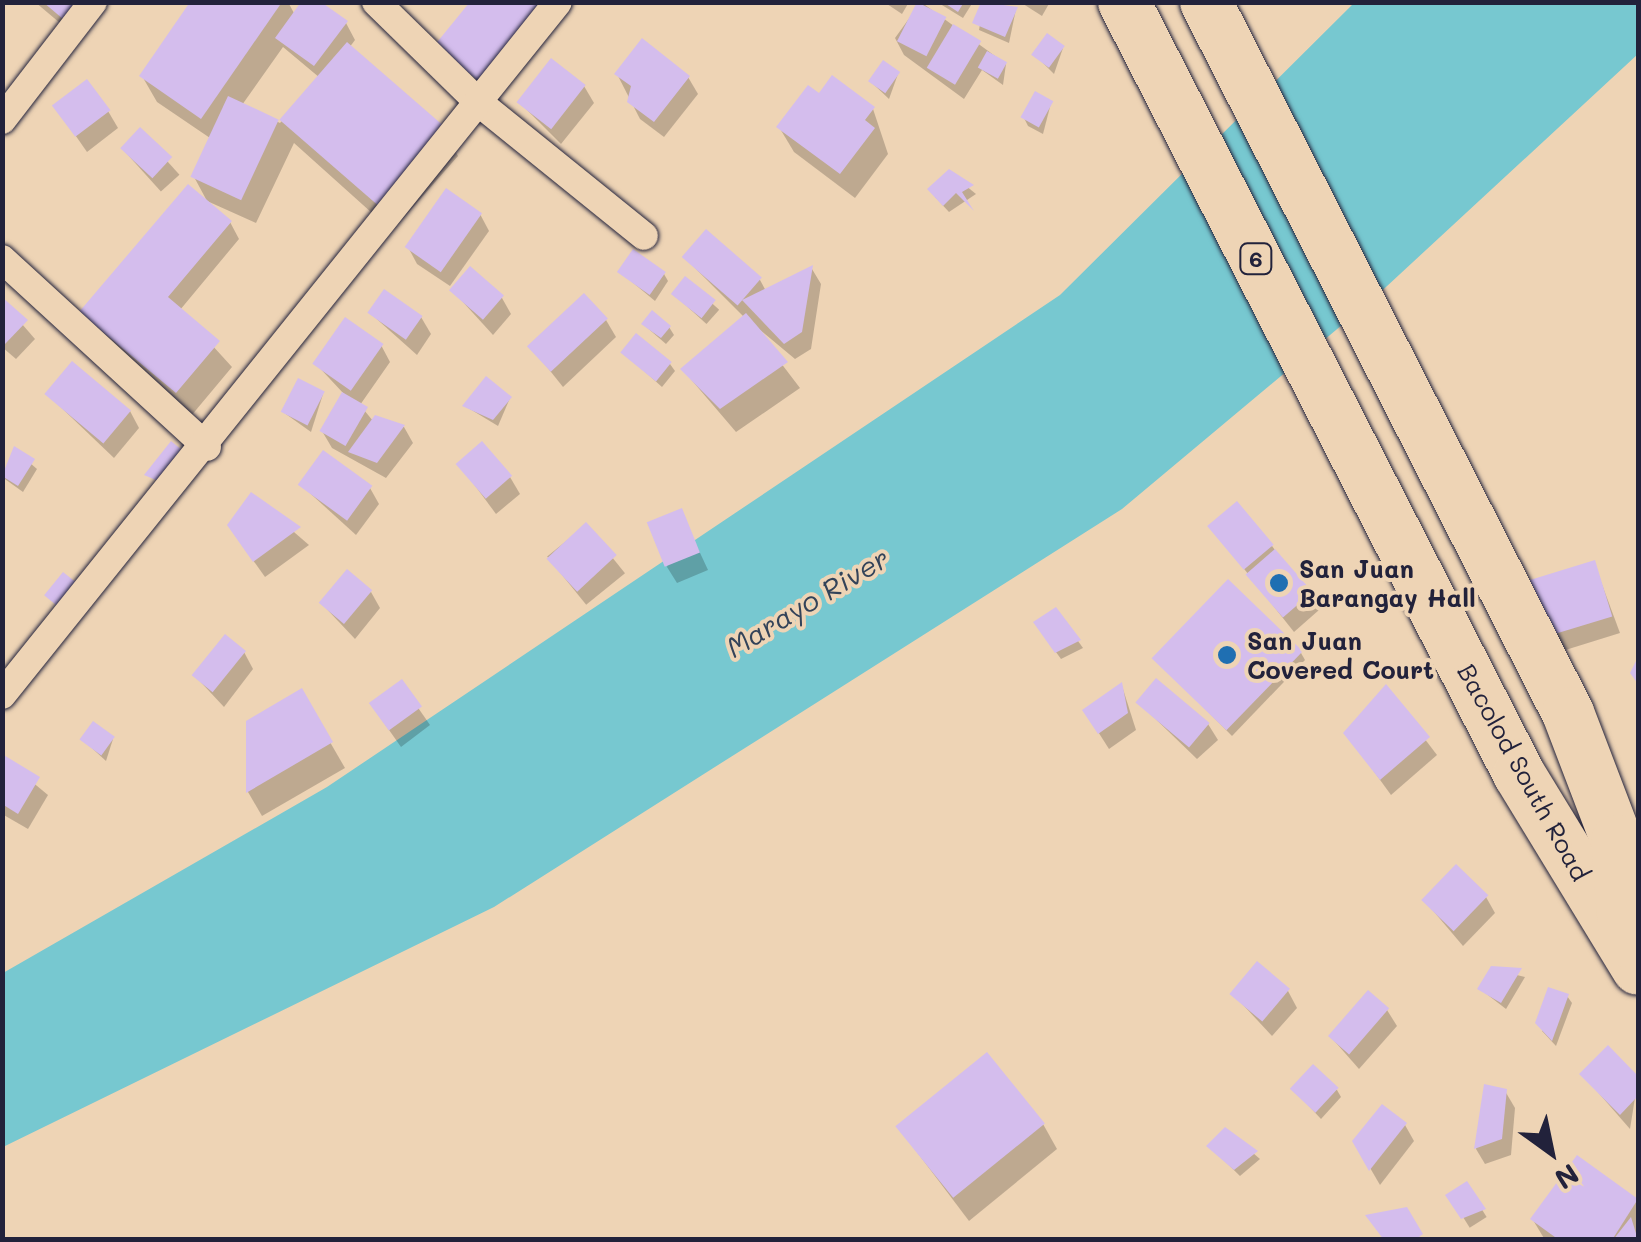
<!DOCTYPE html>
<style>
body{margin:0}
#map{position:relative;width:1641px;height:1242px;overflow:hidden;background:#eed4b5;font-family:Mali,sans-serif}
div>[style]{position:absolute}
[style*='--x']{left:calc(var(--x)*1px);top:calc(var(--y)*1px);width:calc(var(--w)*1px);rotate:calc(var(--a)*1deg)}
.water>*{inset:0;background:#77c8d0}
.shadow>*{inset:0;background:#0003;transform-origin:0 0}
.building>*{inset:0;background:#d4bded;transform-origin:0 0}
.roads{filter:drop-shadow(0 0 2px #22223b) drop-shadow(0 0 2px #22223b)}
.street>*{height:28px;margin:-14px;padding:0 14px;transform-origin:14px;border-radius:14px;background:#eed4b5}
.highway>*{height:52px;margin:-26px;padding:0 26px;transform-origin:26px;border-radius:26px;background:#eed4b5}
.dots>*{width:28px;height:28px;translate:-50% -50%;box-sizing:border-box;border:5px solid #eed4b5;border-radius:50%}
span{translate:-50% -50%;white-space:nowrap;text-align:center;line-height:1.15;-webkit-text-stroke:8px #eed4b5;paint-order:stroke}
.shield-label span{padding:2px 8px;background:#eed4b5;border:2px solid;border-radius:8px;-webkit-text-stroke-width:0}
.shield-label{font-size:22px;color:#22223b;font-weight:700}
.poi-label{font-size:25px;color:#22223b;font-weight:700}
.left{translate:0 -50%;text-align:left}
.street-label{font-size:25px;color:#22223b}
.water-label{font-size:28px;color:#334359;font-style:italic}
.frame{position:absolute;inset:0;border:5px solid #22223b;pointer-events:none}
.north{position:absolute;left:1501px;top:1102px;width:100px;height:100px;-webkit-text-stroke:8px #eed4b5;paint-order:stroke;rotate:147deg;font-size:28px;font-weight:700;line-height:40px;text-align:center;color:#22223b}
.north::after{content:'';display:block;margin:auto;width:35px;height:45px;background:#22223b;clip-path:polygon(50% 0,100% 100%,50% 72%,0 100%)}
</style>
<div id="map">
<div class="water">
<div style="clip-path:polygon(1354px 3px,1638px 3px,1638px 54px,1373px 299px,1122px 509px,494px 907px,3px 1147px,3px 973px,327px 787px,1060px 295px)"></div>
</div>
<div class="shadow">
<div style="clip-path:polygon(35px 2px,89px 2px,73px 34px)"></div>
<div style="clip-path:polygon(evenodd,193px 2px,288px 2px,295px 15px,346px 23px,355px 40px,349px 48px,444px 131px,458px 156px,392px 231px,294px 143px,256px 223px,207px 201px,193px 175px,210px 138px,157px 102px,142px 76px,193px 2px,283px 47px,320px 78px,280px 123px,242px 105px,283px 47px)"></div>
<div style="clip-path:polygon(884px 2px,909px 2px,902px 14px)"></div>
<div style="clip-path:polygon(921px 2px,1006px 64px,1003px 85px,982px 70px,964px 99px,904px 55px,895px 38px)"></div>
<div style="clip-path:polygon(937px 2px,973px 2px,963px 18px)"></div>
<div style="clip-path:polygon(984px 2px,1016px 9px,1009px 43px,979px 30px)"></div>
<div style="clip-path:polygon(1020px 2px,1050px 2px,1042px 16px)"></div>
<div style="clip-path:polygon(1063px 48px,1054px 74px,1035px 55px)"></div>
<div style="clip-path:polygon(617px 74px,688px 77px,698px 94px,664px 137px,640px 119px)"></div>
<div style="clip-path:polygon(898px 74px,889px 99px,870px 81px)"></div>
<div style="clip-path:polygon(584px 86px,594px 103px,561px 144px,520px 103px)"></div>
<div style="clip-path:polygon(1051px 103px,1043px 134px,1028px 126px,1024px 118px)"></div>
<div style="clip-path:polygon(55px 106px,108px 111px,118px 128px,87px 152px)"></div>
<div style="clip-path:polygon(873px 109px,888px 154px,855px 198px,794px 152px,779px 127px)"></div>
<div style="left:140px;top:131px;width:59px;height:25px;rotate:48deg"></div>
<div style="clip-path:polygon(949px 172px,976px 194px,949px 212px,935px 197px)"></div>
<div style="clip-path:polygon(480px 214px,489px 231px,450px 286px,417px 264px,408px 247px)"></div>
<div style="clip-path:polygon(230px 222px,239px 239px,180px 310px,232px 367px,191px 416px,96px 337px,82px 312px)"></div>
<div style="clip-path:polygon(684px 257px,760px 280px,766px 291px,812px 269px,821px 284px,811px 349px,795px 359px,748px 320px,800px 388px,736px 432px,683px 370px,745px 318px)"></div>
<div style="clip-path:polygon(620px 272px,664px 274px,668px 281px,655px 301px)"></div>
<div style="left:685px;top:279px;width:46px;height:19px;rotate:42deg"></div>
<div style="clip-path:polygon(452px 290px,502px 298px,511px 314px,493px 335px)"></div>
<div style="clip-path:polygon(2px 301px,35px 339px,16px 359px,2px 347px)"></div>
<div style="clip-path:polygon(370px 313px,421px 317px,431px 334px,417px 355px)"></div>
<div style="clip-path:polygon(606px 320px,616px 337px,563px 387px,531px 347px)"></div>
<div style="clip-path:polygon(644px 325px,669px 327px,674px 335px,666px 344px)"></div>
<div style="clip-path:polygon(381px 345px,390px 362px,360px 405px,373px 421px,404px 427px,413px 443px,386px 478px,332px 448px,322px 431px,344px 394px,316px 364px)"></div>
<div style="clip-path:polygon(624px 353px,670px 364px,675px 371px,662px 387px)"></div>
<div style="clip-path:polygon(323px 394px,311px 432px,283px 412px)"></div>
<div style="clip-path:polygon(48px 395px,130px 411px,139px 428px,114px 458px)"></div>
<div style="clip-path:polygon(510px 398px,498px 426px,465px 406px)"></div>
<div style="clip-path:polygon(15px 450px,37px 469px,23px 492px,2px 477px)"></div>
<div style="clip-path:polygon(459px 464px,510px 477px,520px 494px,496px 514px)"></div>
<div style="clip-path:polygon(301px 485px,370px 488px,379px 504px,356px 535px)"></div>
<div style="clip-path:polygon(251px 495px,309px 545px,265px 577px,240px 542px)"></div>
<div style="clip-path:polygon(681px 512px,708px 570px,677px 583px,667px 567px)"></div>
<div style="left:586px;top:525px;width:62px;height:50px;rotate:51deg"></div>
<div style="clip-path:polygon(1211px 527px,1272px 546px,1319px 610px,1294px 632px)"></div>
<div style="clip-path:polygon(1594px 563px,1620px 633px,1559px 652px,1549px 636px)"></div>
<div style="clip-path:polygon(371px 592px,380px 608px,355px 639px,322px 604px)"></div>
<div style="clip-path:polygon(1056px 610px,1083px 648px,1061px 659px,1040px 630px)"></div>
<div style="clip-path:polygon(244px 652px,253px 669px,224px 707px,195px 676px)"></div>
<div style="clip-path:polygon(1301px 653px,1305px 660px,1232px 736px,1155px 658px)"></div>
<div style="clip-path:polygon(401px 683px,430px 725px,401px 747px,382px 720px)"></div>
<div style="clip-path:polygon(1122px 686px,1136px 730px,1109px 749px,1095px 727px)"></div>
<div style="clip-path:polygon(1386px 688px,1437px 755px,1391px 795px,1346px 733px)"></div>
<div style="clip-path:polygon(301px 692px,345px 768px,262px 816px,248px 792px,248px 722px)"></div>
<div style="clip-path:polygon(1139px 703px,1208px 724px,1218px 740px,1197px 759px)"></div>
<div style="clip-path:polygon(113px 739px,106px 761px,83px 740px)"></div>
<div style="clip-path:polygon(2px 757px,48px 795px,28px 829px,2px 814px)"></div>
<div style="clip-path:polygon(1486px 897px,1495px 913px,1463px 946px,1424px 900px)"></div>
<div style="clip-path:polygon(1492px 969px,1525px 977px,1506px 1009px,1480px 989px)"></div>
<div style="clip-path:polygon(1288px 991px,1297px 1008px,1272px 1036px,1232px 993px)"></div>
<div style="clip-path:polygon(1567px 996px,1572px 1003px,1556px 1046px,1542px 1031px)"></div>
<div style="clip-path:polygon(1387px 1010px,1397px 1026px,1359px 1069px,1330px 1036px)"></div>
<div style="clip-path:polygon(1608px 1049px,1638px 1079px,1630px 1129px,1582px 1074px)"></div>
<div style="clip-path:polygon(1486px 1087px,1505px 1091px,1515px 1108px,1511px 1155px,1485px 1164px,1476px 1149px)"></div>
<div style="clip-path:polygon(1293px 1089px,1337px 1090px,1341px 1097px,1321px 1119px)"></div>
<div style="clip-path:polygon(1043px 1124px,1057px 1149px,969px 1221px,898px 1127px)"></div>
<div style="clip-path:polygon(1405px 1125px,1414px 1141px,1380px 1185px,1355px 1142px)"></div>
<div style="clip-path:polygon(1226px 1130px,1260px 1159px,1240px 1176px,1209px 1146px)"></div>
<div style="clip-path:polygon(1578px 1158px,1638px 1202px,1638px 1240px,1545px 1240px,1533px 1220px)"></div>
<div style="left:1466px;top:1184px;width:39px;height:20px;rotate:58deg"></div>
</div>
<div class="building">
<div style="clip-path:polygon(43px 2px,77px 2px,63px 19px)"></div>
<div style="clip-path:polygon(190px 2px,282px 2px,201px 119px,139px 76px)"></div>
<div style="clip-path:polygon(301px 2px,321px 2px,348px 21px,314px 66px,275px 38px)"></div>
<div style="clip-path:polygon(543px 2px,480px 82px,434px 46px,469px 3px)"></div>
<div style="left:917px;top:2px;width:33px;height:44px;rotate:27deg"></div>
<div style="clip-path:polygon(943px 2px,964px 2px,958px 12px)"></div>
<div style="clip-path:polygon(981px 2px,1018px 7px,1005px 37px,972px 23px)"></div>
<div style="left:953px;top:24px;width:33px;height:51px;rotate:31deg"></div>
<div style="left:1047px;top:33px;width:22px;height:27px;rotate:36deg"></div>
<div style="clip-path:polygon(642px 38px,690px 76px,654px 122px,627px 102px,631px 86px,614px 74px)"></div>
<div style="left:347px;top:42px;width:132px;height:103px;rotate:41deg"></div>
<div style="left:987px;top:51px;width:23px;height:19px;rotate:29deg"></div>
<div style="left:551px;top:58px;width:44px;height:56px;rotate:38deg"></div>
<div style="left:883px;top:60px;width:21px;height:26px;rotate:35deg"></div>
<div style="clip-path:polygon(832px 75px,875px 107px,865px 120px,875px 128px,840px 174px,776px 127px,808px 85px,819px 93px)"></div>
<div style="left:87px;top:79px;width:39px;height:44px;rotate:53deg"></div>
<div style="left:1035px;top:91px;width:21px;height:30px;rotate:29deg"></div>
<div style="left:228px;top:96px;width:56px;height:89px;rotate:25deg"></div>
<div style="left:140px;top:127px;width:44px;height:29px;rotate:43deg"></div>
<div style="clip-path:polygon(949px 169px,974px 185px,962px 192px,974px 211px,956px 193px,943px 206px,927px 189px)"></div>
<div style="clip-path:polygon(188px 184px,232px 221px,168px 297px,220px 341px,176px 393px,79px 312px)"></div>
<div style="left:446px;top:188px;width:44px;height:72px;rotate:35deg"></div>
<div style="left:706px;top:229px;width:74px;height:37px;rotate:41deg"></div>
<div style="left:633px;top:249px;width:40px;height:28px;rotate:35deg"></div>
<div style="clip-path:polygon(813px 265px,802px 332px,784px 344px,742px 300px)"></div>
<div style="left:470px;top:266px;width:45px;height:32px;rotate:41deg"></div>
<div style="left:685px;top:276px;width:39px;height:23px;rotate:38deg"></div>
<div style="left:384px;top:289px;width:47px;height:29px;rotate:35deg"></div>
<div style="left:584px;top:293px;width:35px;height:78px;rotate:47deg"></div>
<div style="clip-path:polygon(2px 297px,28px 320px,5px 344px,2px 342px)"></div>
<div style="clip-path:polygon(652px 310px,671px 326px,661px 338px,641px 324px)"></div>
<div style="clip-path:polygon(746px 313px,788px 362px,720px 409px,680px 369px)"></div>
<div style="left:345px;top:317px;width:47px;height:57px;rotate:35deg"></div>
<div style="left:636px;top:333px;width:46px;height:25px;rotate:39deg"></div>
<div style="left:72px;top:361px;width:77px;height:43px;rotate:40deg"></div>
<div style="clip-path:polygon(486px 376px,512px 397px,493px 420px,462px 406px)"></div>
<div style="left:298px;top:378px;width:30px;height:38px;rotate:27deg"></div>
<div style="left:342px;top:392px;width:30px;height:45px;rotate:30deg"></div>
<div style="clip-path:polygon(375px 415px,405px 425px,377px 463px,348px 452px)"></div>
<div style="clip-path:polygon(171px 441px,188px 455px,165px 484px,144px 475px)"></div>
<div style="left:482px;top:441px;width:46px;height:35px;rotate:49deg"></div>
<div style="clip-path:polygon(14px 446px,35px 459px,18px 486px,2px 476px)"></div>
<div style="left:323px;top:450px;width:61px;height:43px;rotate:36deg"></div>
<div style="clip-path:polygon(251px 492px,301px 527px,253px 562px,227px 525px)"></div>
<div style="left:1237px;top:501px;width:57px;height:39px;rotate:50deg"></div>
<div style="left:682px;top:508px;width:48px;height:38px;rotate:68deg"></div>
<div style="left:586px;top:522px;width:45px;height:54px;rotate:47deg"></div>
<div style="left:1275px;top:549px;width:57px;height:39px;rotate:49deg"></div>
<div style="left:1595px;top:560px;width:59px;height:68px;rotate:73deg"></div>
<div style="left:347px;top:569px;width:33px;height:44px;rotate:40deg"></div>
<div style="left:63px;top:572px;width:22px;height:30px;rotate:39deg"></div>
<div style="left:1228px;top:579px;width:104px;height:110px;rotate:44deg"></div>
<div style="clip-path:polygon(1056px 607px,1081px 640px,1055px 653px,1033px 622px)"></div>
<div style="left:225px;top:634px;width:27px;height:53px;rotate:39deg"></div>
<div style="clip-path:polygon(1638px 657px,1638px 684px,1630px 673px)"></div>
<div style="left:1156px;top:678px;width:70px;height:32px;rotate:40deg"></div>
<div style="left:402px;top:679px;width:34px;height:41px;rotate:54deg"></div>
<div style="clip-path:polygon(1122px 682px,1128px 713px,1098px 734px,1082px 710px)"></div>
<div style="clip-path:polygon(1386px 684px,1430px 737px,1380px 780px,1343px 733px)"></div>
<div style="clip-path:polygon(302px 688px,333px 742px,246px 793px,246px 721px)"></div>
<div style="left:93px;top:721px;width:27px;height:23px;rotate:36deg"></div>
<div style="clip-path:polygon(2px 754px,40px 777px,18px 814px,2px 804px)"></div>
<div style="left:1456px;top:864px;width:45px;height:50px;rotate:44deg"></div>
<div style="left:1257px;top:961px;width:43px;height:43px;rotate:40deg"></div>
<div style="clip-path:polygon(1491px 966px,1522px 968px,1501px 1003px,1477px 989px)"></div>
<div style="clip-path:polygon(1548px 987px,1569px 994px,1552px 1041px,1535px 1023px)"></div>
<div style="left:1368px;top:990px;width:28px;height:61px;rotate:41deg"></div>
<div style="clip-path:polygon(1608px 1045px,1638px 1076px,1638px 1096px,1620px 1115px,1579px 1074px)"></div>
<div style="left:987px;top:1052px;width:92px;height:118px;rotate:51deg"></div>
<div style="left:1313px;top:1064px;width:35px;height:34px;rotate:43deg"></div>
<div style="clip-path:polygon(1484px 1084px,1507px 1089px,1502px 1139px,1474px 1149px)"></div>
<div style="clip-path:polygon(1382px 1104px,1407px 1123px,1369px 1171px,1352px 1141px)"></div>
<div style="clip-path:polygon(1225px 1127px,1258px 1151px,1234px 1170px,1206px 1146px)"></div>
<div style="clip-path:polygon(1577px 1155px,1638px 1199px,1612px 1240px,1559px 1240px,1530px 1219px)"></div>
<div style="clip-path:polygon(1467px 1181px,1486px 1209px,1461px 1219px,1445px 1195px)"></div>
<div style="clip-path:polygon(1407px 1207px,1423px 1234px,1415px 1240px,1384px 1240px,1365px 1215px)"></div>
<div style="clip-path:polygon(1631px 1217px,1638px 1240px,1613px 1240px)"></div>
</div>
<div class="roads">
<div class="street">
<div style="--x:376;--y:2;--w:143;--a:44.4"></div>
<div style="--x:478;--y:102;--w:213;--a:38.9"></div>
<div style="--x:2;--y:120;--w:149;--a:-52.4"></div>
<div style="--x:2;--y:259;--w:278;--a:42.5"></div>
<div style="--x:2;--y:695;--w:888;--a:-51.26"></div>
</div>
<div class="highway">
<div style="--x:1124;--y:2;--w:867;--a:62.9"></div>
<div style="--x:1519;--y:774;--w:228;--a:58.6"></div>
<div style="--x:1206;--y:2;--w:798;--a:63.02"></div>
<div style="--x:1568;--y:713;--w:137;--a:69.1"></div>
<div style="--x:1617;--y:841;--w:100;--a:85.4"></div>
</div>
</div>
<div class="dots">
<div style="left:1279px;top:583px;background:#1f6fb2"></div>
<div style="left:1227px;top:655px;background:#1f6fb2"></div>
</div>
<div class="shield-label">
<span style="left:1256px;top:259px">6</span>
</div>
<div class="poi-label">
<span class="left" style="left:1299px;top:583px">San Juan<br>Barangay Hall</span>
<span class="left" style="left:1247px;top:655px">San Juan<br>Covered Court</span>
</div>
<div class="street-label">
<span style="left:1524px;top:772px;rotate:61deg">Bacolod South Road</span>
</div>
<div class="water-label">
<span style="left:807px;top:602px;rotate:-31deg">Marayo River</span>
</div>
<div class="frame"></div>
<div class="north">N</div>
</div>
